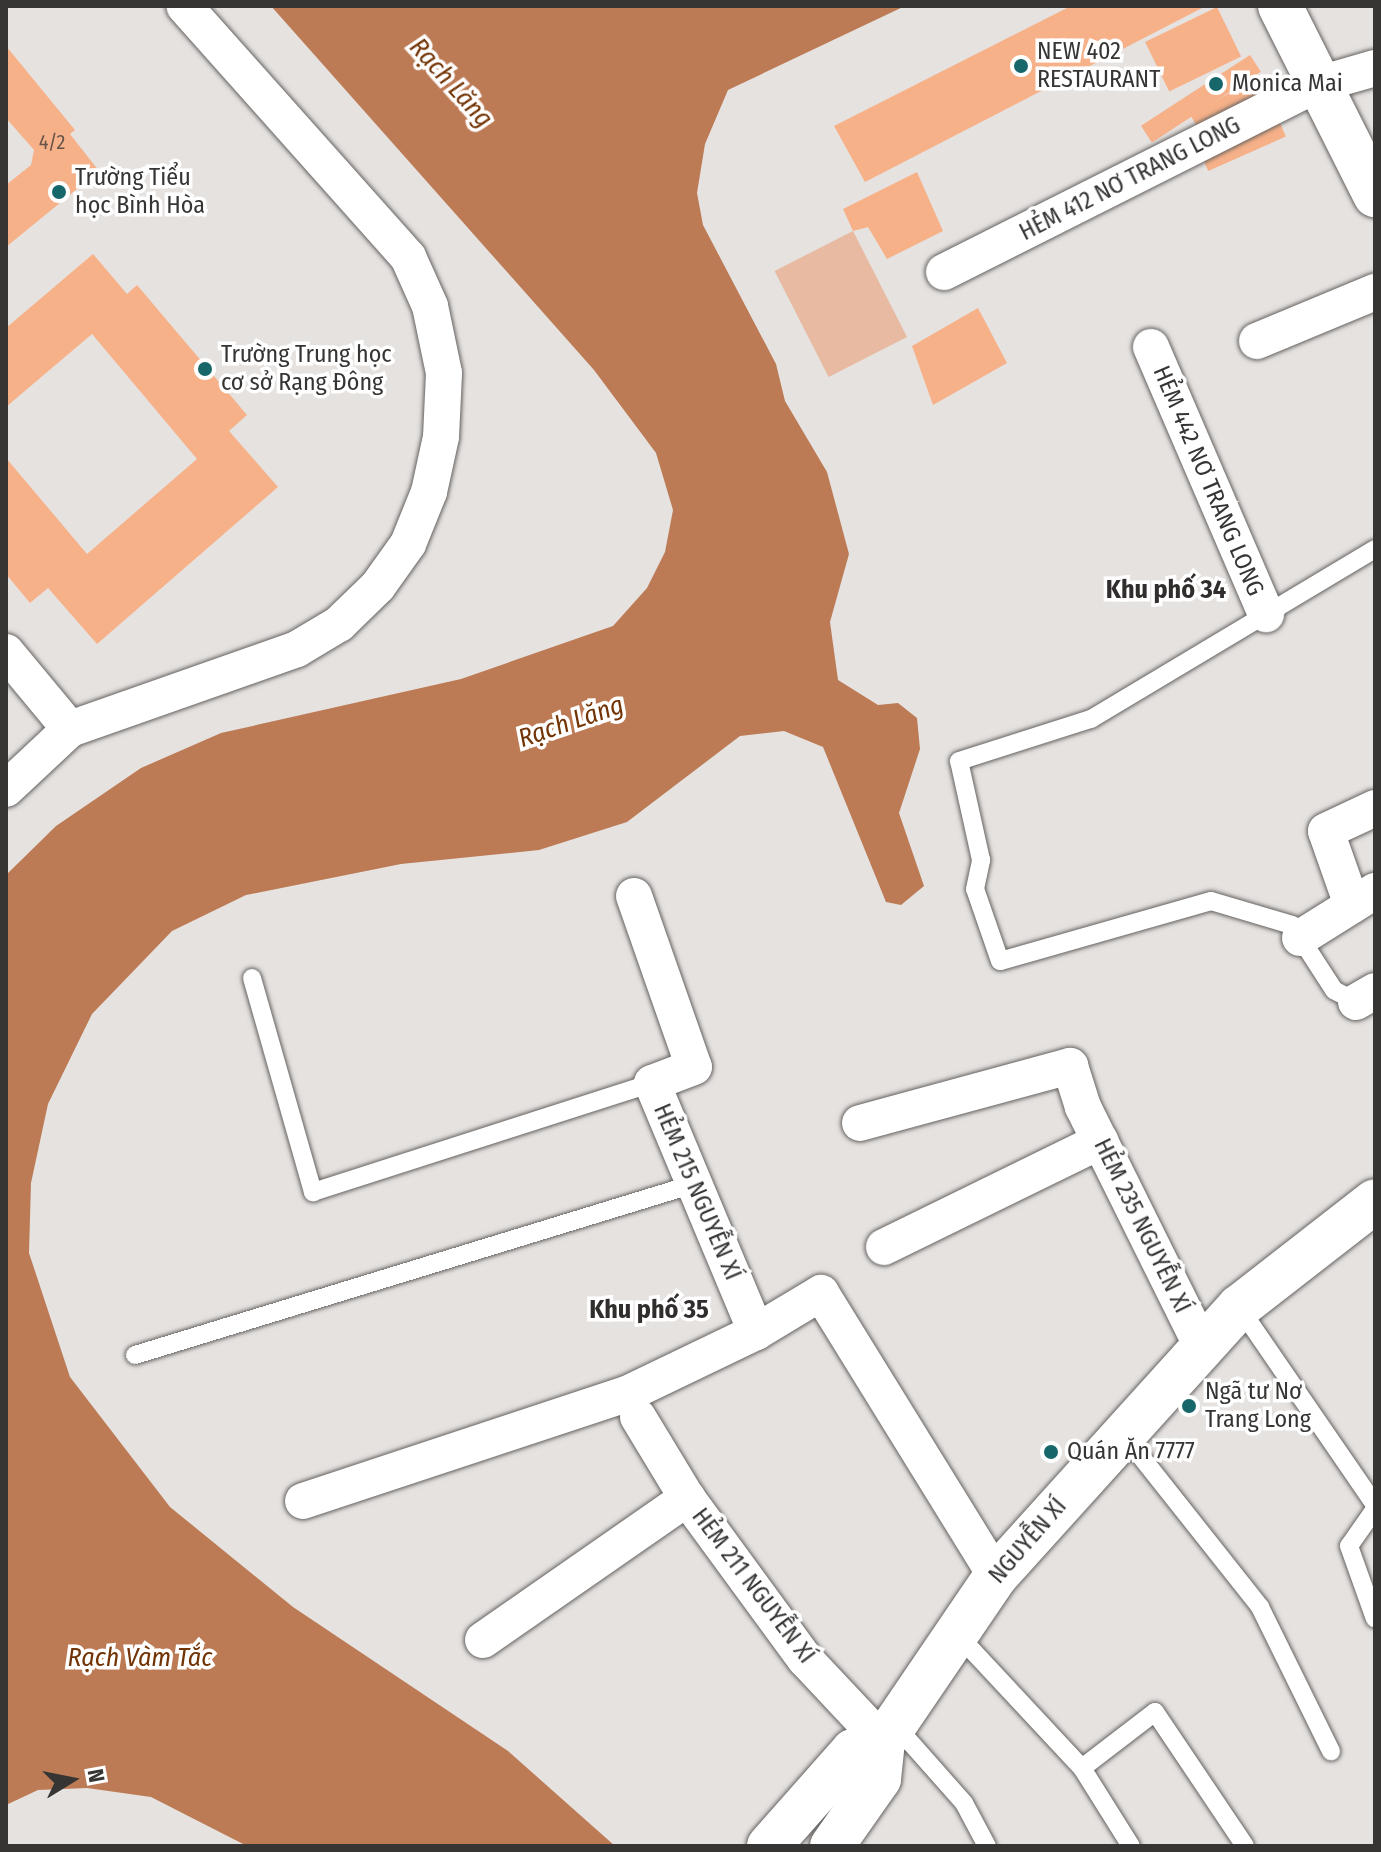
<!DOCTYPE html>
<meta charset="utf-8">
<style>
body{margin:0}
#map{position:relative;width:1381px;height:1852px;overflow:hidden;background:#e5e2e0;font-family:"Fira Sans Condensed",sans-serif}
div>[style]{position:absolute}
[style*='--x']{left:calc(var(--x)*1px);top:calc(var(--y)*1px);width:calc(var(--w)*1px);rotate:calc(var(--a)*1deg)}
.green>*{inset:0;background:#e8baa1;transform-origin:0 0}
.water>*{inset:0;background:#bd7b55}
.building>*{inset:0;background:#f7b189;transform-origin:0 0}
.roads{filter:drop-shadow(0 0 2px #656260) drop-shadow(0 0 2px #656260)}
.lane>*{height:18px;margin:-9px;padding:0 9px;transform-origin:9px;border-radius:9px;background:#fff}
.street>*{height:36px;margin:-18px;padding:0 18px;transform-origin:18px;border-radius:18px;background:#fff}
.secondary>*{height:44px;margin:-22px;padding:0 22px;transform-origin:22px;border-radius:22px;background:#fff}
.dots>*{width:22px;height:22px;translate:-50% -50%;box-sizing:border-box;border:4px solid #fff;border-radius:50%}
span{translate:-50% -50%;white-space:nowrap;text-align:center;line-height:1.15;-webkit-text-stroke:7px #fff;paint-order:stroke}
.number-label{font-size:20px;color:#665449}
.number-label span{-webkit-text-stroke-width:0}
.poi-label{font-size:24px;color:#363534}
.left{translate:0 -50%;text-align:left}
.street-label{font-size:24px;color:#363534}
.water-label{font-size:26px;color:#723405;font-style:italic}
.neighbourhood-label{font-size:26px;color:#302d2c;font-weight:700}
.frame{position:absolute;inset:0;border:8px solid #363534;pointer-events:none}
.north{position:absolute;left:32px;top:1740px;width:80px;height:80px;-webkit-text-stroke:6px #fff;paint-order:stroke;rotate:80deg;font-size:22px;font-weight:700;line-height:32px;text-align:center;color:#363534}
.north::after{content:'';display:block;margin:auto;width:28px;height:36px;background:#363534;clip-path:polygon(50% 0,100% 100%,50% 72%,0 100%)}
</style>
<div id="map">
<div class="green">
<div style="left:853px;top:231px;width:119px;height:88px;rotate:63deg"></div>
</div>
<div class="water">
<div style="clip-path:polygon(271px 6px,905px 6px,728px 90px,705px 144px,697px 193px,703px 225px,776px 364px,785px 401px,827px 472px,849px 554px,830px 622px,838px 680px,878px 705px,898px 703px,917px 718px,920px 749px,899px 813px,924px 886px,901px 905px,886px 902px,823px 747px,784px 731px,740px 736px,627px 822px,539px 850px,401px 864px,246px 895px,172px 931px,92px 1014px,48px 1104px,31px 1183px,29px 1253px,70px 1377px,170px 1507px,293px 1607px,508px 1751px,615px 1846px,247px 1846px,151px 1797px,87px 1788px,38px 1790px,6px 1805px,6px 875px,56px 826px,141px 768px,221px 733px,461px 679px,613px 626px,647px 588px,665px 552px,673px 510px,656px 453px,594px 370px)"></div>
</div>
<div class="building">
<div style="clip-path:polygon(1071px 6px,1206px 6px,865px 182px,834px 126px)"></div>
<div style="left:1217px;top:7px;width:55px;height:80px;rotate:64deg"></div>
<div style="clip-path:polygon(6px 46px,75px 130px,70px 134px,99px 171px,6px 247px,6px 185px,31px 165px,34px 150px,6px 118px)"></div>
<div style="left:1250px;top:55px;width:20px;height:130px;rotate:57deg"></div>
<div style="left:1262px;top:75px;width:23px;height:82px;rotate:61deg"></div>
<div style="left:1279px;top:121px;width:17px;height:85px;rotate:66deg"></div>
<div style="clip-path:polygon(917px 172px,943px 231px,887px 259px,868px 227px,853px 231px,843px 209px)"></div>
<div style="clip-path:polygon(93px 254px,127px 294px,137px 285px,247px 415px,229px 431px,278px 487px,97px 644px,48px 588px,30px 603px,6px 574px,6px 458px,87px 554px,197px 459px,92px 334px,6px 407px,6px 328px)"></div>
<div style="clip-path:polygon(978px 308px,1007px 363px,933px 405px,912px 346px)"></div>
</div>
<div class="roads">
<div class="lane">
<div style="--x:252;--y:978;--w:223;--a:74.1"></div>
<div style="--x:313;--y:1192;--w:356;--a:-17.8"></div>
<div style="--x:1361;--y:1004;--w:30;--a:-153"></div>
<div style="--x:1334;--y:990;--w:77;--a:-122.9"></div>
<div style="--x:1292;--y:925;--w:84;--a:-163.5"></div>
<div style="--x:1211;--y:901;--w:219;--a:164.1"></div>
<div style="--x:1000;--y:961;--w:76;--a:-109.1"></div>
<div style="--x:975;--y:889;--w:30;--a:-78"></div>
<div style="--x:981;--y:860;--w:101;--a:-102.5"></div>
<div style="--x:959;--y:761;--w:139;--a:-17.7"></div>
<div style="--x:1091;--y:719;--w:331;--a:-30.9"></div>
<div style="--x:1239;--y:1307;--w:240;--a:55.5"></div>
<div style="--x:135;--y:1355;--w:585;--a:-17.01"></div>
<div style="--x:1123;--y:1434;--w:221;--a:51.6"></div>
<div style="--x:1260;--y:1607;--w:161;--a:63.8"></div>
<div style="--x:1375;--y:1509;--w:45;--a:125.1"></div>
<div style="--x:1349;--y:1546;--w:77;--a:70.4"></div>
<div style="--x:957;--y:1634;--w:183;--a:47"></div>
<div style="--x:1082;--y:1768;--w:92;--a:57.9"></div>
<div style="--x:895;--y:1725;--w:104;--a:48.5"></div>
<div style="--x:964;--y:1803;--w:49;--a:61.9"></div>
<div style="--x:1082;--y:1768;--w:92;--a:-37.5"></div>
<div style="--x:1155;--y:1712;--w:161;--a:56.1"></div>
</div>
<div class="street">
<div style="--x:944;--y:272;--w:416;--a:-26.7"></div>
<div style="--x:1316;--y:85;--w:61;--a:-16.1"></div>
<div style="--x:1257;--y:341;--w:128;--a:-22.6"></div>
<div style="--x:1151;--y:347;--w:291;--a:66.7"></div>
<div style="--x:6;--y:652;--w:100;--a:50.3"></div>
<div style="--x:6;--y:789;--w:88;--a:-43.2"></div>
<div style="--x:70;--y:729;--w:241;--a:-19.4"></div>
<div style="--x:297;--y:649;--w:49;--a:-30.8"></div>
<div style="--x:339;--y:624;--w:54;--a:-44.3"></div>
<div style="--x:378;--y:586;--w:52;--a:-54.5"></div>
<div style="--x:408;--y:544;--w:56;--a:-68"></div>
<div style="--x:429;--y:492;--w:56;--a:-77.7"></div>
<div style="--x:441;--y:437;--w:64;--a:-87.3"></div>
<div style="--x:444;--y:373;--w:68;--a:-101.8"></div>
<div style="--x:430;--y:306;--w:54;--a:-114.2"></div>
<div style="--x:408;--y:257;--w:336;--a:-131.7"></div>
<div style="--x:634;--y:896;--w:181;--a:70.7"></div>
<div style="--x:694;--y:1067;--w:45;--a:159.1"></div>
<div style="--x:652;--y:1083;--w:270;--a:67.3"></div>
<div style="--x:756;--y:1332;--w:76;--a:-31"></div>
<div style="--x:821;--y:1293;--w:333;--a:58.3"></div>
<div style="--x:1352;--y:905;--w:78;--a:-109.4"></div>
<div style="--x:1326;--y:831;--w:54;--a:-25.1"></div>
<div style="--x:1300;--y:938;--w:89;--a:-32.1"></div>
<div style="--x:1356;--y:1002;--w:22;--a:-30"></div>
<div style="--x:860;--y:1123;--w:218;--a:-15.2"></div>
<div style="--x:1070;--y:1066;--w:43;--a:72.4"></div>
<div style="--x:1083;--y:1107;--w:266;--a:63.6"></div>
<div style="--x:884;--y:1247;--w:241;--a:-26.1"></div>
<div style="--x:638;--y:1417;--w:95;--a:58.8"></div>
<div style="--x:687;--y:1498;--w:200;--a:53.8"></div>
<div style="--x:805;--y:1659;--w:114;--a:46.8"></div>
<div style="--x:303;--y:1501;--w:341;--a:-18.3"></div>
<div style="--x:627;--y:1394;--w:143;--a:-25.7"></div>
<div style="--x:483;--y:1640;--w:249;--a:-34.8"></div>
</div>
<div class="secondary">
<div style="--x:1280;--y:6;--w:212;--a:63.3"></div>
<div style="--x:769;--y:1846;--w:127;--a:-48.5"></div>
<div style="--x:853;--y:1751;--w:31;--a:-17"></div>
<div style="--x:832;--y:1846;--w:82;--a:-55"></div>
<div style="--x:879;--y:1779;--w:37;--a:-84"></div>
<div style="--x:883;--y:1742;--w:201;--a:-55.8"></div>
<div style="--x:996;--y:1576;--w:363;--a:-47.9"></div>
<div style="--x:1239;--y:1307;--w:172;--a:-37.9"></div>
</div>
</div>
<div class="dots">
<div style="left:1021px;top:66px;background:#176669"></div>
<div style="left:1216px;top:84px;background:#176669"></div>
<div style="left:59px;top:192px;background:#176669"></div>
<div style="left:205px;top:369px;background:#176669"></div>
<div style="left:1189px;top:1406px;background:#176669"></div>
<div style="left:1051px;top:1452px;background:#176669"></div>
</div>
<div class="number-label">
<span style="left:52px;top:142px">4/2</span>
</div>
<div class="poi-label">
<span class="left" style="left:1037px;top:66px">NEW 402<br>RESTAURANT</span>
<span class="left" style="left:1232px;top:84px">Monica Mai</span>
<span class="left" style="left:75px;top:192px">Trường Tiểu<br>học Bình Hòa</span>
<span class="left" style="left:221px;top:369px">Trường Trung học<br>cơ sở Rạng Đông</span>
<span class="left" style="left:1205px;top:1406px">Ngã tư Nơ<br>Trang Long</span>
<span class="left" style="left:1067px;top:1452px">Quán Ăn 7777</span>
</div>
<div class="street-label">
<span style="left:1130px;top:179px;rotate:-27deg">HẺM 412 NƠ TRANG LONG</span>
<span style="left:1208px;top:481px;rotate:67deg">HẺM 442 NƠ TRANG LONG</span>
<span style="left:697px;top:1192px;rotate:67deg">HẺM 215 NGUYỄN XÍ</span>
<span style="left:1142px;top:1226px;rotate:64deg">HẺM 235 NGUYỄN XÍ</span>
<span style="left:1028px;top:1541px;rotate:-49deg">NGUYỄN XÍ</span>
<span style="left:753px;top:1586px;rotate:53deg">HẺM 211 NGUYỄN XÍ</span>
</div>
<div class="water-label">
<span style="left:451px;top:83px;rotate:48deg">Rạch Lăng</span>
<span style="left:571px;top:722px;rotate:-19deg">Rạch Lăng</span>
<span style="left:140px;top:1658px">Rạch Vàm Tắc</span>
</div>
<div class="neighbourhood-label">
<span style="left:1166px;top:590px">Khu phố 34</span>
<span style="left:649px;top:1310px">Khu phố 35</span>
</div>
<div class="frame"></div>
<div class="north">N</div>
</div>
